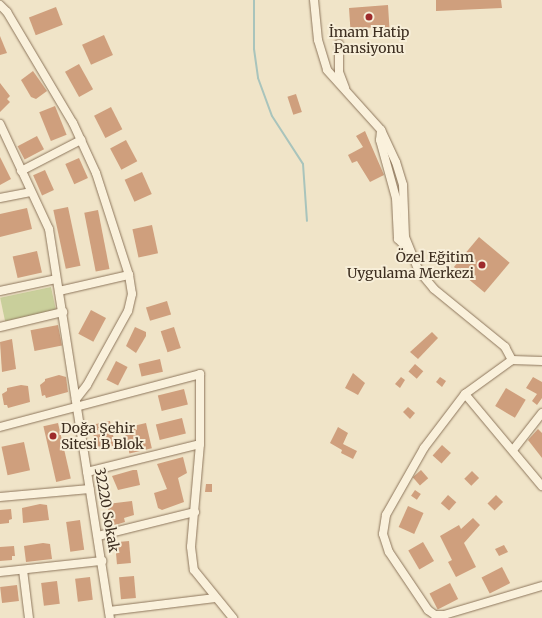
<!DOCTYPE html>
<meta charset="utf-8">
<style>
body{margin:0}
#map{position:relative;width:542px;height:618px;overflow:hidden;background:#f0e4c8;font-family:Merriweather,serif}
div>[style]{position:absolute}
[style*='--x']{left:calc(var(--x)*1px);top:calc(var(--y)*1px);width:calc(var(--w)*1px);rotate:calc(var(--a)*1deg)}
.green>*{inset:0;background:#c9cf9b;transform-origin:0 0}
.stream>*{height:2px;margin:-1px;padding:0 1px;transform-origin:1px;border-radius:1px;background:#a9c4bc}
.building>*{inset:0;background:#cf9f7d;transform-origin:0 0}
.roads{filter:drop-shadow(0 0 1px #8d765c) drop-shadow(0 0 1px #8d765c)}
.minor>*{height:8px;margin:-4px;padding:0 4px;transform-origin:4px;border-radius:4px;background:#faf1dc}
.dots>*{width:11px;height:11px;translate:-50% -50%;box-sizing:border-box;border:2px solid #f7eed8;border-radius:50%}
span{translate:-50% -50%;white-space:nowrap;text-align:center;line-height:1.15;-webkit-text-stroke:4px #f7eed8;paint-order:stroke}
.poi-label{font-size:14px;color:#3d2e20}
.right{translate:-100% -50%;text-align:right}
.left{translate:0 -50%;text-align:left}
.street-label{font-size:14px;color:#3d2e20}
</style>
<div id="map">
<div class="green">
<div style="left:51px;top:287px;width:24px;height:52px;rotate:78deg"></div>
</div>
<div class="stream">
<div style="--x:254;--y:0;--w:49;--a:90"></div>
<div style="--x:254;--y:49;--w:29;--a:82"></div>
<div style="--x:258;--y:78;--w:40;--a:69.8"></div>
<div style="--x:272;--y:116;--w:57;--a:57.1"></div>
<div style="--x:303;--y:164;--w:57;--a:86"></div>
</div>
<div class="building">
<div style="clip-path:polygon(436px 0,501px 0,502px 8px,436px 11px)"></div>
<div style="clip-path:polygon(388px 5px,390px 37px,380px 37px,379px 27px,363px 28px,364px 37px,351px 38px,349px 8px)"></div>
<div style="left:56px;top:7px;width:19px;height:29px;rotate:69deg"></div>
<div style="left:104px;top:35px;width:22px;height:24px;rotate:66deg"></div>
<div style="clip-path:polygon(0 36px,7px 53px,0 55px)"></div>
<div style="left:79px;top:64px;width:29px;height:16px;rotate:61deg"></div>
<div style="clip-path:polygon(33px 71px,47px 91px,36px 99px,31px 97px,21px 80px)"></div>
<div style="clip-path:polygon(0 83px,10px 96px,7px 99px,10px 102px,0 112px)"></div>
<div style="left:296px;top:94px;width:19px;height:9px;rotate:72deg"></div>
<div style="left:55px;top:106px;width:31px;height:17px;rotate:68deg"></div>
<div style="left:111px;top:107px;width:25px;height:19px;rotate:63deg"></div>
<div style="clip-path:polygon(365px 131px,384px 175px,370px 182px,357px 161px,352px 163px,348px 155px,363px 147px,356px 136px)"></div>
<div style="left:37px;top:136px;width:15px;height:22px;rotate:62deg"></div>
<div style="left:126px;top:140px;width:24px;height:18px;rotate:62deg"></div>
<div style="clip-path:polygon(0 157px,11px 179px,0 185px)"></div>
<div style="left:79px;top:158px;width:22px;height:15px;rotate:66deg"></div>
<div style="left:45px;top:170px;width:22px;height:13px;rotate:66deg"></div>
<div style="left:142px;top:172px;width:24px;height:19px;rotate:66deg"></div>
<div style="left:68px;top:207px;width:60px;height:15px;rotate:78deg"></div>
<div style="clip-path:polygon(27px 208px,32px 229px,0 237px,0 214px)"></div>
<div style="left:98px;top:210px;width:60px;height:14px;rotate:79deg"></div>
<div style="left:152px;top:225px;width:29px;height:20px;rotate:78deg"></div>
<div style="left:479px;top:237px;width:40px;height:39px;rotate:40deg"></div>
<div style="left:37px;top:251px;width:22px;height:25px;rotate:77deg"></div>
<div style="left:167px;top:301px;width:14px;height:22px;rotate:73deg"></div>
<div style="left:91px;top:310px;width:17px;height:27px;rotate:28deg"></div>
<div style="left:58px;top:325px;width:21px;height:28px;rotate:79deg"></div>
<div style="clip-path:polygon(135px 327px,146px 332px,146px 336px,136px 353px,126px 346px)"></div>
<div style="left:174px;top:327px;width:22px;height:14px;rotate:72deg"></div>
<div style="clip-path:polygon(432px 332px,438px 338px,418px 359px,410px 352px)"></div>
<div style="clip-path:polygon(12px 339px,16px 369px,2px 372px,0 342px)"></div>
<div style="left:160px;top:359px;width:13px;height:22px;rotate:77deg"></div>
<div style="left:116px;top:361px;width:13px;height:21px;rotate:27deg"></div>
<div style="left:415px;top:364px;width:11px;height:10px;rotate:41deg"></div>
<div style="clip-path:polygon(353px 373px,365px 383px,358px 395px,345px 388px)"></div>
<div style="clip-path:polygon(59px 375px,66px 377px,68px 392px,46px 398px,45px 395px,42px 396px,40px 385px,45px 381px,45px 379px)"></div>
<div style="clip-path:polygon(401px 377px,405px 380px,400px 388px,395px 384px)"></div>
<div style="clip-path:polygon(440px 377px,446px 381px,442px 387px,436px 382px)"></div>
<div style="clip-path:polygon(533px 377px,542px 382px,542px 398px,537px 405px,532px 401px,537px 394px,526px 388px)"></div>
<div style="clip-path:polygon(21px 385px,28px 386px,30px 402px,8px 408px,7px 405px,4px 405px,2px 394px,7px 391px,7px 388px)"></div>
<div style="left:506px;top:388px;width:23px;height:21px;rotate:31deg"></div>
<div style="left:184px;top:389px;width:16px;height:27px;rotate:76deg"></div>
<div style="clip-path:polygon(408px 407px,415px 413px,410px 419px,403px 412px)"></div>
<div style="left:182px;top:418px;width:16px;height:27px;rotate:76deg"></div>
<div style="left:110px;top:421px;width:25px;height:19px;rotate:78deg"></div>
<div style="left:58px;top:423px;width:57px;height:15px;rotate:77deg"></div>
<div style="left:146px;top:423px;width:26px;height:23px;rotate:77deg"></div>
<div style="clip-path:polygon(338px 427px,348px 433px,343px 444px,357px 451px,353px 459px,341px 453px,342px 450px,330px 443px)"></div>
<div style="clip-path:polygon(538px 429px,542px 433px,542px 458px,528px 440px)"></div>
<div style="left:24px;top:442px;width:29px;height:23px;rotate:78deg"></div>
<div style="left:442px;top:445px;width:12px;height:14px;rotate:42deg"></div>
<div style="clip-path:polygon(183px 457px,187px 473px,178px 478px,184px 502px,162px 510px,158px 508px,154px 493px,167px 489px,157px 464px)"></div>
<div style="clip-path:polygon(133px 470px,137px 470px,140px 485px,118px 490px,112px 476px)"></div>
<div style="left:421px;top:470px;width:11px;height:11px;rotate:49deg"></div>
<div style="left:472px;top:471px;width:10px;height:11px;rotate:45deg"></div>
<div style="clip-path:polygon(206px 484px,212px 484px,212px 492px,205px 492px)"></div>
<div style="left:415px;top:490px;width:7px;height:7px;rotate:34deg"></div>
<div style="left:448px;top:495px;width:11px;height:11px;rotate:41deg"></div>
<div style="left:496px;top:495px;width:10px;height:12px;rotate:45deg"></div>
<div style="clip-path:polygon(132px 501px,134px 515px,124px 518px,125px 522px,112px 526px,107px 504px)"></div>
<div style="clip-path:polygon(40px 504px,47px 505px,49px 520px,23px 523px,22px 508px)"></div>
<div style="left:408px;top:506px;width:17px;height:23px;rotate:24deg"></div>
<div style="clip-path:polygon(11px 509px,12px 519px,9px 520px,9px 523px,0 524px,0 510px)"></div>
<div style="clip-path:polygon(473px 518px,480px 525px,464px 543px,476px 567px,456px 577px,448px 562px,452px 560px,440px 536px,459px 525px,461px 529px)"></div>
<div style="left:80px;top:520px;width:30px;height:14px;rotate:82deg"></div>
<div style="left:129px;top:541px;width:22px;height:14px;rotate:85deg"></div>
<div style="left:423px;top:542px;width:22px;height:17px;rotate:60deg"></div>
<div style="clip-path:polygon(43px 543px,50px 544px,52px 559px,26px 562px,24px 546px)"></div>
<div style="clip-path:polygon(504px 545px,508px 552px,499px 556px,495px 549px)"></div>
<div style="clip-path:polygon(14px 546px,15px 556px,12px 556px,12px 560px,0 561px,0 547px)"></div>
<div style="left:502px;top:567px;width:18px;height:23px;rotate:63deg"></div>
<div style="left:134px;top:576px;width:22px;height:15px;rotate:85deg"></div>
<div style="left:90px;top:577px;width:23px;height:15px;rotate:83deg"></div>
<div style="left:57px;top:581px;width:23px;height:16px;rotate:83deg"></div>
<div style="left:450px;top:583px;width:18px;height:23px;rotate:63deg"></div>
<div style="left:17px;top:585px;width:16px;height:17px;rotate:83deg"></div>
</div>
<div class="roads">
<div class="minor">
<div style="--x:314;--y:0;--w:40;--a:84.3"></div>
<div style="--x:318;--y:40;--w:31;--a:73"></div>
<div style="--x:327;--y:70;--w:81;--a:48"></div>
<div style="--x:381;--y:130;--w:35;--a:65"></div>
<div style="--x:396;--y:162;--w:24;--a:73"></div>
<div style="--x:403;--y:185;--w:52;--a:87.8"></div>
<div style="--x:405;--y:237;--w:37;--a:68"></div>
<div style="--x:419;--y:271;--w:23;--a:50"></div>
<div style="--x:434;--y:289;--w:92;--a:39.2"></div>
<div style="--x:505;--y:347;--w:15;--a:62"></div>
<div style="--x:0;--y:5;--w:10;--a:45"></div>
<div style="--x:7;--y:12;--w:129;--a:59.3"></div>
<div style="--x:73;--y:123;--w:55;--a:65.3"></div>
<div style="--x:96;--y:173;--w:107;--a:72.1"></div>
<div style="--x:129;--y:275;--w:19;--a:81"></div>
<div style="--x:132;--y:294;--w:17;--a:103"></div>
<div style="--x:128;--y:311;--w:85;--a:119"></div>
<div style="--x:87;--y:385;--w:18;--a:128"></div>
<div style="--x:339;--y:44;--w:28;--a:90"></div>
<div style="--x:339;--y:72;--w:17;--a:69"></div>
<div style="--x:0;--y:124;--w:116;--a:65"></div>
<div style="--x:49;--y:229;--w:394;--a:81.1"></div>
<div style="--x:381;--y:131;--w:9;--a:96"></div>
<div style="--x:380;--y:140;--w:60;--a:74.6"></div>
<div style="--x:396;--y:198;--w:41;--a:87.2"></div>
<div style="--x:398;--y:239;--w:14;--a:45"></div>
<div style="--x:21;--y:171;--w:68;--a:-27.3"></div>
<div style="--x:0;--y:198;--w:31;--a:-11"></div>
<div style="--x:0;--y:291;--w:57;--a:-12.1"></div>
<div style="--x:59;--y:291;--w:72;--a:-12.9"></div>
<div style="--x:0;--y:327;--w:65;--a:-13.4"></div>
<div style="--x:542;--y:361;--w:30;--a:-178"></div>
<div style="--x:512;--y:360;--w:58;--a:144.1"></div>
<div style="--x:465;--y:394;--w:68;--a:127.2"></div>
<div style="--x:424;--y:448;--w:77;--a:119.6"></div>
<div style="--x:386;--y:515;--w:19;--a:99"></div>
<div style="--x:383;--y:534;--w:19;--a:72"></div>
<div style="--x:389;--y:552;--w:70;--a:56.1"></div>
<div style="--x:428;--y:610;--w:9;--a:36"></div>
<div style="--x:435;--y:615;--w:9;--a:0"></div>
<div style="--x:444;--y:615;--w:102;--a:-16.5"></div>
<div style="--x:465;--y:394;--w:120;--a:50.1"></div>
<div style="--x:0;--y:427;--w:207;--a:-14.8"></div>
<div style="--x:200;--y:374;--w:70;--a:90"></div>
<div style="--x:200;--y:444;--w:103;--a:95"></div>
<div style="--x:191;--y:547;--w:23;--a:83"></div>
<div style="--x:194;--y:570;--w:62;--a:50.9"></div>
<div style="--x:513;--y:450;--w:47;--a:-51.9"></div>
<div style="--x:87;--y:472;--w:116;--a:-13.9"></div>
<div style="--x:0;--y:497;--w:90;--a:-5.1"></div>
<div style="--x:98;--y:536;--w:100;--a:-13.9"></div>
<div style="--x:23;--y:570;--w:48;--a:82.9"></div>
<div style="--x:0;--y:572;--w:103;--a:-6.2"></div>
<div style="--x:109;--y:611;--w:107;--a:-7"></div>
</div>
</div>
<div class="dots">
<div style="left:369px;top:17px;background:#9e2a2b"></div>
<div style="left:482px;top:265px;background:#9e2a2b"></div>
<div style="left:53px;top:436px;background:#9e2a2b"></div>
</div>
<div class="poi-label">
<span style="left:369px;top:40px">İmam Hatip<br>Pansiyonu</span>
<span class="right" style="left:474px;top:265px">Özel Eğitim<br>Uygulama Merkezi</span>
<span class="left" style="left:61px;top:436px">Doğa Şehir<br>Sitesi B Blok</span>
</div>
<div class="street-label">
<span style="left:107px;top:510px;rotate:80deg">32220 Sokak</span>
</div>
</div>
